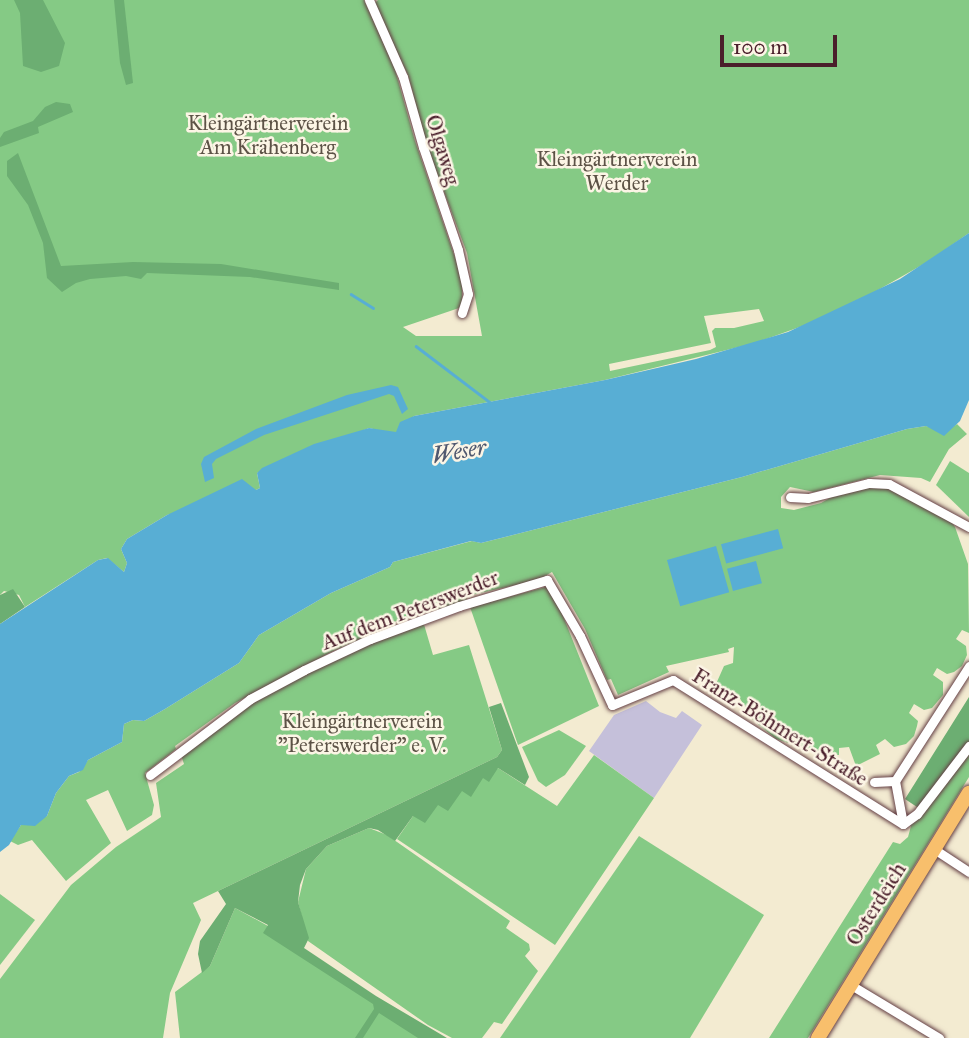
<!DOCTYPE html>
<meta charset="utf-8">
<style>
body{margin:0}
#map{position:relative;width:969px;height:1038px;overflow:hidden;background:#f3ebd1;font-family:"IM FELL Great Primer",serif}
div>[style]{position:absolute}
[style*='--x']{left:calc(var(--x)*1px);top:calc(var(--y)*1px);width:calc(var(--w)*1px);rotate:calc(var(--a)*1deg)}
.industrial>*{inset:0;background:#c5c0da}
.green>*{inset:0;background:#85ca85}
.forest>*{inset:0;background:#6cae72}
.water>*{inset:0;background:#58aed4;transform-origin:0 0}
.stream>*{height:2.5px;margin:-1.25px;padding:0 1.25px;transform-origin:1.25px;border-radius:1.25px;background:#58aed4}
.roads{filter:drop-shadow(0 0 2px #633e44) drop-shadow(0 0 2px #633e44)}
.street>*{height:9px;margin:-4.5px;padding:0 4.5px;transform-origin:4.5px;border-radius:4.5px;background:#fff}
.primary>*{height:14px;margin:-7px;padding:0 7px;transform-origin:7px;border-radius:7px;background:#f8bf6c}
span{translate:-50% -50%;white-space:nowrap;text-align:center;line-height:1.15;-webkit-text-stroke:5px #fcf5e5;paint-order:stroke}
.park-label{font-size:21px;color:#5c5246}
.street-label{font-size:21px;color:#4a1f2b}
.water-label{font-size:23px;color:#50586f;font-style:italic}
.scale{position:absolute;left:720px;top:35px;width:117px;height:32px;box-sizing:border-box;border:4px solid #4a1f2b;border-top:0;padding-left:9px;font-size:21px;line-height:24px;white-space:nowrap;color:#4a1f2b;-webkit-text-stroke:5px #fcf5e5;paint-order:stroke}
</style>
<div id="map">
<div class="industrial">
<div style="clip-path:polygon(646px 701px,660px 712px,676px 718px,682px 711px,702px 725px,654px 798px,589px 751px,614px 715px)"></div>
</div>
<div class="green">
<div style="clip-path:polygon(evenodd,0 0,364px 0,394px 66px,415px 141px,462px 278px,462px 304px,459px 308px,403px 327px,416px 336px,482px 336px,467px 253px,428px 149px,408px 75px,374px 4px,378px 0,969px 0,969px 233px,929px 261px,871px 294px,808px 324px,755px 343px,605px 380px,414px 416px,397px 432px,390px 433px,369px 428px,257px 473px,260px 488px,256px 490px,167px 515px,127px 539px,121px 549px,127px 563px,124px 572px,107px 558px,98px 560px,25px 607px,19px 595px,4px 591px,0 595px,0 0,759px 309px,764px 321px,734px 328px,715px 328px,712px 331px,716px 347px,710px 350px,610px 371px,609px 364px,711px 343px,704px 316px,759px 309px)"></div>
<div style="clip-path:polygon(957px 424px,967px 434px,949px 449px,930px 482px,921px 478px,880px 475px,814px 492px,790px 487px,781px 497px,781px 508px,794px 510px,821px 503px,842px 491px,885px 484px,951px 521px,955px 527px,968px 564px,969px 633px,962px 630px,956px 639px,966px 646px,967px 655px,962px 666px,954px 672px,947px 674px,937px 668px,933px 675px,943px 682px,943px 695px,932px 708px,924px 710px,914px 704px,909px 713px,918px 721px,917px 726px,914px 736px,906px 744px,894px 747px,885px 739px,876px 745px,880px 754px,856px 766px,849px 747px,839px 748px,839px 755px,824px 754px,776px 739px,752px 719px,738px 695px,722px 701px,716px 684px,724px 666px,733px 663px,734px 647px,728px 649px,729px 652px,666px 666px,669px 672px,618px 695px,611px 679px,607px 680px,585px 629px,552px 572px,538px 580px,467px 596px,466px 601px,390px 623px,390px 626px,333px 651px,235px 703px,175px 746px,176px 749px,145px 773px,154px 805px,152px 815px,127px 831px,108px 790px,86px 800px,111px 843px,66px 881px,32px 840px,18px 845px,10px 841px,21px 825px,47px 816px,56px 793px,69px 776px,79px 772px,88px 760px,122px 742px,124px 724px,133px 720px,144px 721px,165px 709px,239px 663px,259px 635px,331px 593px,390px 567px,393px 562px,472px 541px,481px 543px,742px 477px,907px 429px,926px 426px,946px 432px)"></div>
<div style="clip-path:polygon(950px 461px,969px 473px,969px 517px,936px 485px)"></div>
<div style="clip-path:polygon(546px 587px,561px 611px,599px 706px,518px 745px,470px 607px)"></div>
<div style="clip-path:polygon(423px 621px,433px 655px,469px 645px,502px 750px,497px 757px,193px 903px,201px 920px,170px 993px,163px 1038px,0 1038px,0 979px,71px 885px,116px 847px,161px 817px,156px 783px,184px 764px,181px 755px,185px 751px,257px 700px,310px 670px)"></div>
<div style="clip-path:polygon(559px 730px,586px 746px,565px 775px,546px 787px,538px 781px,522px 747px)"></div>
<div style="clip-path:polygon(594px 755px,654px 798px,555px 945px,397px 839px,413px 816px,498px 768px,557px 806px)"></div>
<div style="clip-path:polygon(969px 756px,969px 777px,808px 1038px,769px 1038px,893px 842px,900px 844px,908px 837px,911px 826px)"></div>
<div style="clip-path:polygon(369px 828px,387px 835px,510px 921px,506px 928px,529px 944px,530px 950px,525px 956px,538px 971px,502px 1024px,494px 1022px,482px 1038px,452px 1038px,428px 1025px,308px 941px,298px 902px,306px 869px,327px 846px)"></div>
<div style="clip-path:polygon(639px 836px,764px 915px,690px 1038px,500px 1038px)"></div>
<div style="clip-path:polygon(0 894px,35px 920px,0 965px)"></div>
<div style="clip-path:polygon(235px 908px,268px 926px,435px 1038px,180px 1038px,175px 992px,210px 966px)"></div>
</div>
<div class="forest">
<div style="clip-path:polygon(14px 0,43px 0,65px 43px,59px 66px,41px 72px,23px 66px,20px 13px)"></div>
<div style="clip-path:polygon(114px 0,124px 0,133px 83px,126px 85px,120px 63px)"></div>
<div style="clip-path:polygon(56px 102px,70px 104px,73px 112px,38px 127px,39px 133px,0 147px,0 138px,4px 132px,33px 121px,45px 107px)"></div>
<div style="clip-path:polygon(18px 153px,61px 266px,133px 262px,221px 264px,339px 283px,339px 290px,250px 277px,147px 273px,141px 279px,126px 276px,90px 279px,76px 283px,62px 292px,47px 278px,43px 243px,28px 205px,7px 176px,7px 161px)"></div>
<div style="clip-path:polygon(13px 589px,25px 607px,0 624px,0 595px)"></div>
<div style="clip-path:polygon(969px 697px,969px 756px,911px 826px,907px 823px,920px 809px,905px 799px)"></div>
<div style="clip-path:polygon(501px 703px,529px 777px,525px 785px,498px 768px,489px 782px,483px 778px,471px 797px,462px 791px,448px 811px,438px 805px,425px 823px,413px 816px,395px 841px,378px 830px,369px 828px,327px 846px,306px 869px,300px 885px,298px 902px,309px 938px,304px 948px,376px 996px,447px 1038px,418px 1038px,379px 1013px,363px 1038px,355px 1038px,374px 1009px,373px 1004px,263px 933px,268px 925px,235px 908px,210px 966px,202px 973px,198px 954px,200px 941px,226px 904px,218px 891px,497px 757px,502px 750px,489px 707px)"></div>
</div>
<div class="water">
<div style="clip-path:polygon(969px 233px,969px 400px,960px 421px,944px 436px,926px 426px,907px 429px,742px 477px,481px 543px,471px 541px,393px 562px,390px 567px,331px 593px,259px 635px,239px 663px,165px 709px,144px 721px,133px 720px,124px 724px,122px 742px,88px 760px,83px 770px,69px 776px,56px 793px,47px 816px,35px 826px,21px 825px,9px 845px,0 852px,0 624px,98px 560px,108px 558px,124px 572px,127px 563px,121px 549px,127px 539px,167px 515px,242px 479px,256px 490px,260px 488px,257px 473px,262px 468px,314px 444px,369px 428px,396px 432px,400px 422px,414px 416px,605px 380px,696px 359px,788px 332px,900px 279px)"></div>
<div style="clip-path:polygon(391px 385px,398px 387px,408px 409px,402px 414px,394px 396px,389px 394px,264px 435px,216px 459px,212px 464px,214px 478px,205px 482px,201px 464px,204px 457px,256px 429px,347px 395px)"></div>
<div style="left:778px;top:529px;width:20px;height:59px;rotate:75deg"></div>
<div style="left:716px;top:546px;width:48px;height:51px;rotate:74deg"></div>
<div style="left:756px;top:561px;width:23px;height:30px;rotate:75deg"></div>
</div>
<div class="stream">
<div style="--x:351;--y:294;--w:26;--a:32"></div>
<div style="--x:416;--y:346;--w:94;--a:37.2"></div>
</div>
<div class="roads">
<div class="street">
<div style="--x:369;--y:0;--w:84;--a:66.2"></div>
<div style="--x:403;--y:77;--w:73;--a:74.1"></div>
<div style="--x:423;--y:147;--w:109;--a:71.2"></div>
<div style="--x:458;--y:250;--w:45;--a:77.2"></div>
<div style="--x:468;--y:294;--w:20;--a:108"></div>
<div style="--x:790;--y:497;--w:18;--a:3"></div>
<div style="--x:808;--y:498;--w:63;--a:-13.8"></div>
<div style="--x:869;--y:483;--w:20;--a:3"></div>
<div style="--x:889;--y:484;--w:91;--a:28.3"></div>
<div style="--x:150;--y:775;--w:126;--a:-37.2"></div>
<div style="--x:250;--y:699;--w:61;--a:-28.2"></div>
<div style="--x:304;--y:670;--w:73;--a:-25.2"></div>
<div style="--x:370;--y:639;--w:95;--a:-20.3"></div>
<div style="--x:459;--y:606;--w:92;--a:-16.5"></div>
<div style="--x:547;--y:580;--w:65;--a:59.5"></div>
<div style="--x:580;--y:636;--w:76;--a:65.1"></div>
<div style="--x:612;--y:705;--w:66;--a:-22.3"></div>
<div style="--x:673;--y:680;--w:271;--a:32.1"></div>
<div style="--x:903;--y:824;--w:17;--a:-36"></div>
<div style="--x:917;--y:814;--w:86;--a:-52.6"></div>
<div style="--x:874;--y:782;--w:21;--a:-3"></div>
<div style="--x:903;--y:824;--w:44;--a:-100.5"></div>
<div style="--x:895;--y:781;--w:137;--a:-57.2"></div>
<div style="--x:934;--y:849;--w:42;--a:33.3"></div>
<div style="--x:851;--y:985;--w:103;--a:31.1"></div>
</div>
<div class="primary">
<div style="--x:818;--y:1038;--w:288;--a:-58.4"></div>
</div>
</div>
<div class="park-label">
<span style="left:268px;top:135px">Kleingärtnerverein<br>Am Krähenberg</span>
<span style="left:617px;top:171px">Kleingärtnerverein<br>Werder</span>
<span style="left:362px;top:733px">Kleingärtnerverein<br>"Peterswerder" e. V.</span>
</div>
<div class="street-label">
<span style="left:443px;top:150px;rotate:73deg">Olgaweg</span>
<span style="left:410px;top:610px;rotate:-21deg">Auf dem Peterswerder</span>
<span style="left:780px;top:727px;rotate:32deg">Franz-Böhmert-Straße</span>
<span style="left:876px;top:904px;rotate:-58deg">Osterdeich</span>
</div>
<div class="water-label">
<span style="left:459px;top:451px;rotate:-10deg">Weser</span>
</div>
<div class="scale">100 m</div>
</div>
